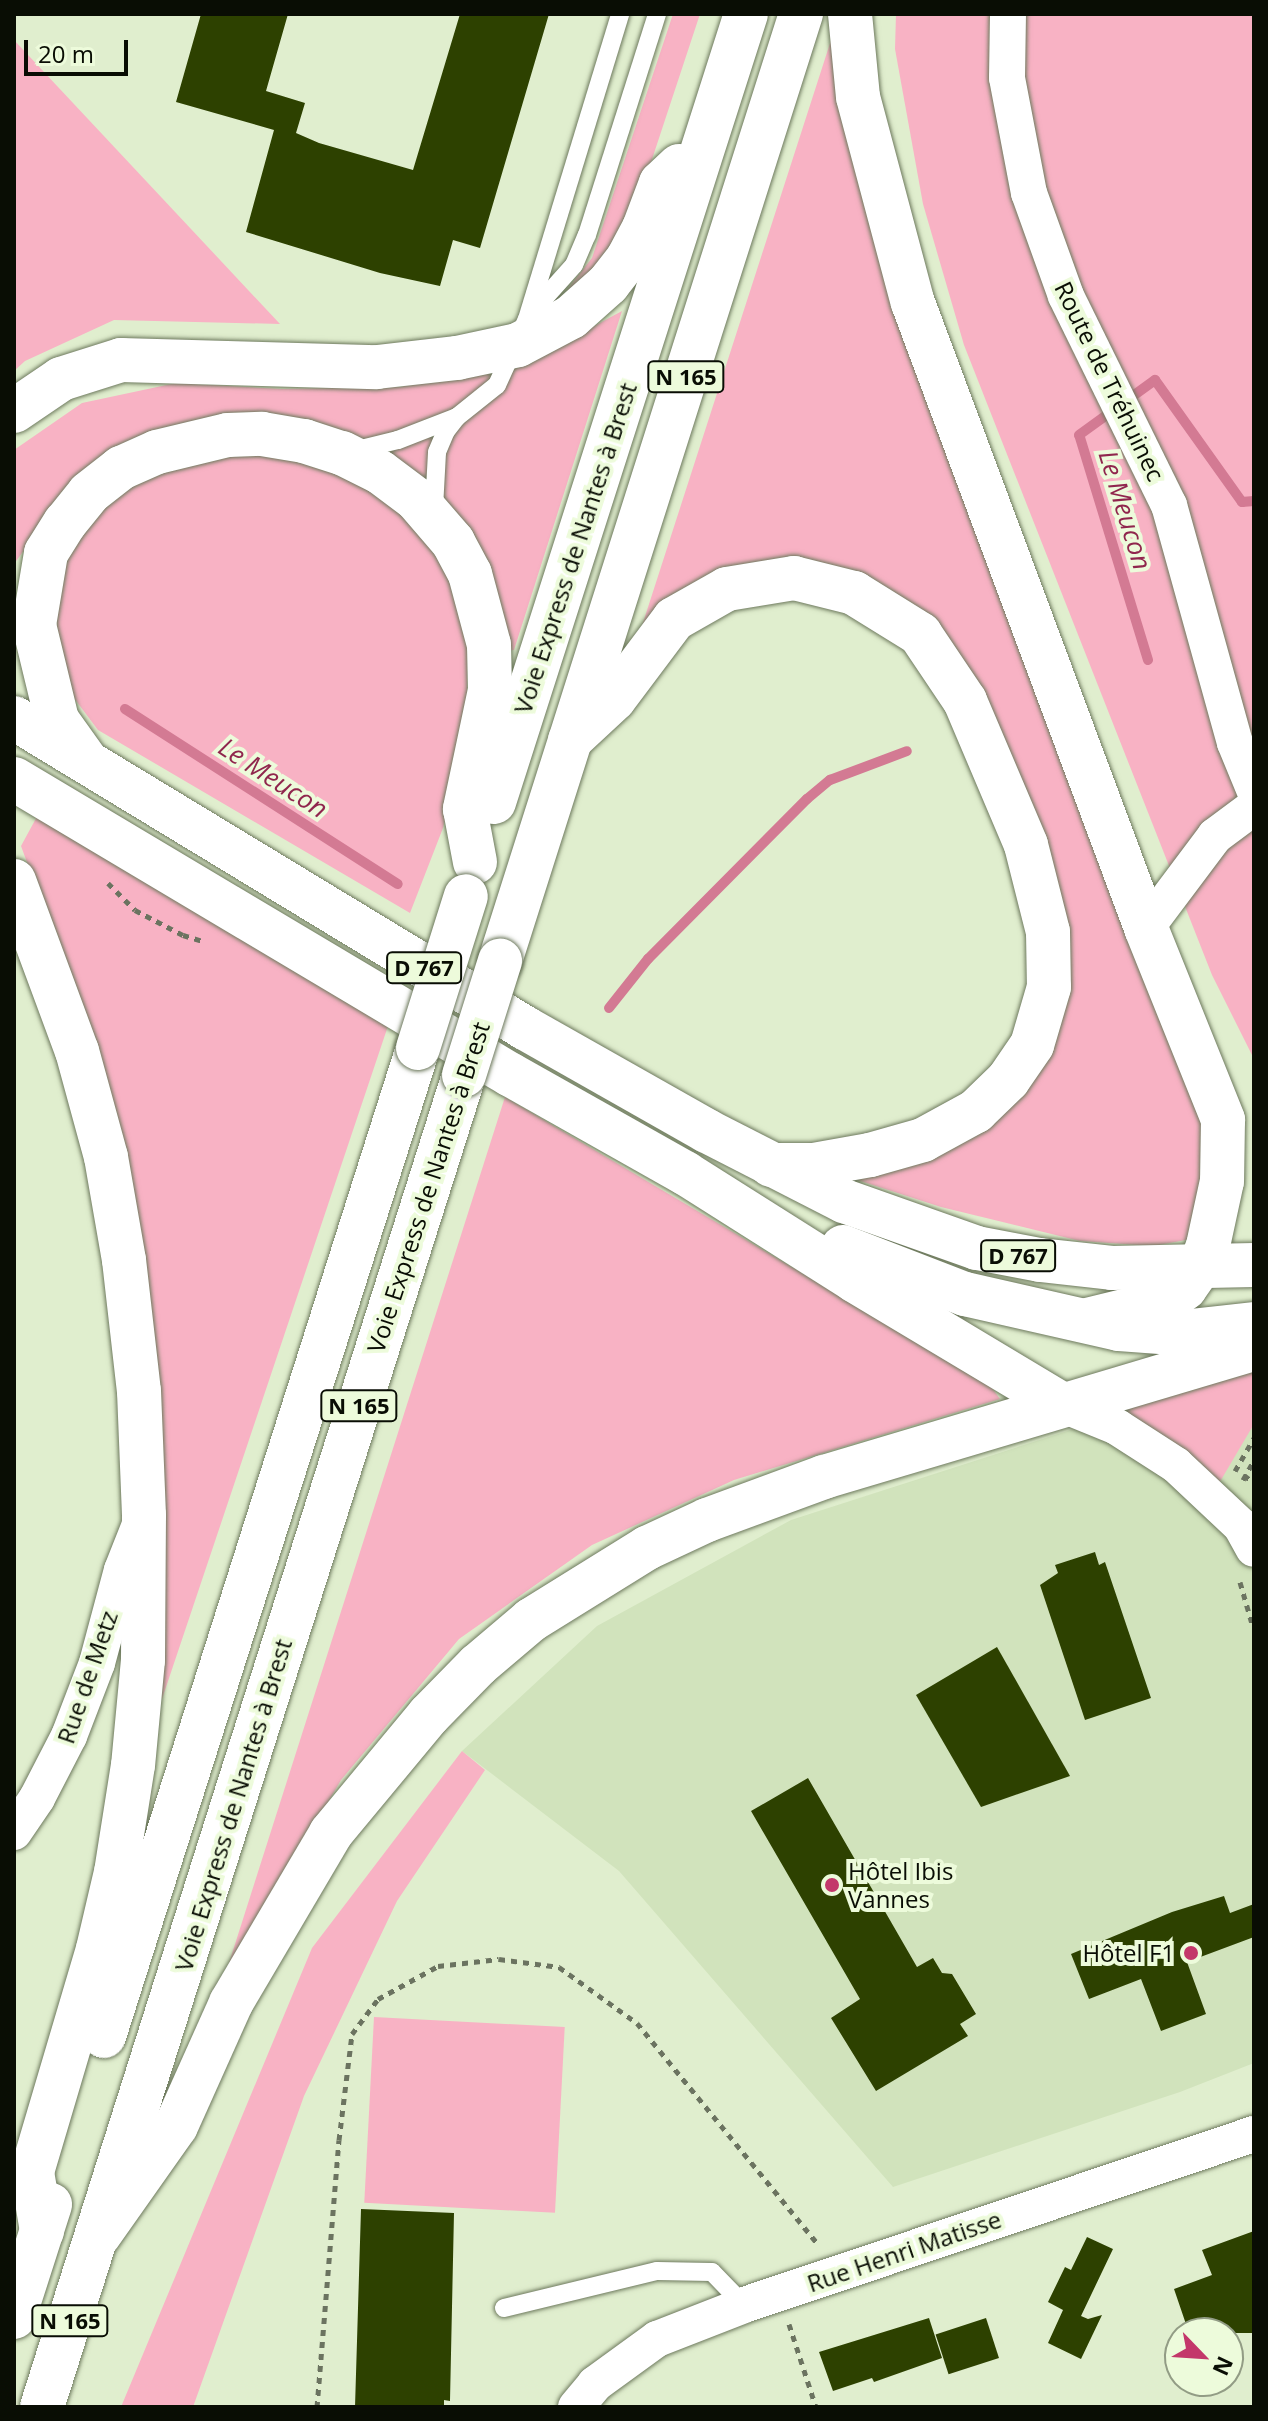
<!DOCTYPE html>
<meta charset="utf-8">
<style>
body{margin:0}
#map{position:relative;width:1268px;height:2421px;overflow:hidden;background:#e0eece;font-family:"Open Sans",sans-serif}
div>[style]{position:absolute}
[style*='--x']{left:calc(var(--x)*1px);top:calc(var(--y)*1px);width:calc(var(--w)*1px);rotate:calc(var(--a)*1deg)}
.built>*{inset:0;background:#d1e3bc}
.green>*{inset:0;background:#f8b2c4;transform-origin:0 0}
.stream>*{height:10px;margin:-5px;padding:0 5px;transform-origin:5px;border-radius:5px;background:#d37a93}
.building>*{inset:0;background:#2d4100;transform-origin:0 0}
.path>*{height:5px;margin-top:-2.5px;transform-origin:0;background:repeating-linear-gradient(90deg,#6b7360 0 6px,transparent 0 12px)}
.roads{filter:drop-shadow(0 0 2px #6d795d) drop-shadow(0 0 2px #6d795d)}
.service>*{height:18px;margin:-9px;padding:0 9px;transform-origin:9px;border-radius:9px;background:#fff}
.minor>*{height:36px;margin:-18px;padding:0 18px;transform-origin:18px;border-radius:18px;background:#fff}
.primary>*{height:44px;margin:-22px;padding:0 22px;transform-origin:22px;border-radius:22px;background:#fff}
.trunk>*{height:44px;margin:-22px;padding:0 22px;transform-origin:22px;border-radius:22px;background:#fff}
.bridges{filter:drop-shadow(0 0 2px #6d795d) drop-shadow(0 0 2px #6d795d)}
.trunk-bridge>*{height:44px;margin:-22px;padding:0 22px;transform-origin:22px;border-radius:22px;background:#fff}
.dots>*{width:22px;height:22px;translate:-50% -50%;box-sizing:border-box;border:4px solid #edfbdb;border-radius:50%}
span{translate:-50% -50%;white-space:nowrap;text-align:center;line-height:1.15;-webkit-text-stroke:8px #edfbdb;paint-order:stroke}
.shield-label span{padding:2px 6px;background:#edfbdb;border:2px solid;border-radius:6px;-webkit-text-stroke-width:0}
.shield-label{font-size:22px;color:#090d04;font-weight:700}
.street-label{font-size:24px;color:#090d04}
.poi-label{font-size:24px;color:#090d04}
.left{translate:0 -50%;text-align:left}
.right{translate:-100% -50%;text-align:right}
.water-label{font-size:26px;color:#90264d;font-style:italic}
.frame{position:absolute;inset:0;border:16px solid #090d04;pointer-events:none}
.north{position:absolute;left:1164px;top:2317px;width:80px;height:80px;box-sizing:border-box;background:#edfbdb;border:2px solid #929c85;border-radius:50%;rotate:115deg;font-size:22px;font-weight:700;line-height:32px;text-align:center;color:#090d04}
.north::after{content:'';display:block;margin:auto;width:28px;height:36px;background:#c3376a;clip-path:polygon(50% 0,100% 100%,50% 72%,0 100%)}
.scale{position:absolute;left:24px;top:40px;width:104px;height:36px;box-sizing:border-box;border:4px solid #090d04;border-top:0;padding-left:10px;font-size:24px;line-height:28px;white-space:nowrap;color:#090d04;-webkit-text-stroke:6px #edfbdb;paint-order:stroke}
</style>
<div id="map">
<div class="built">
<div style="clip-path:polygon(1254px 1371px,1254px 2063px,1180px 2092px,893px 2187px,619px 1871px,462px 1751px,597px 1626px,791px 1520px)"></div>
</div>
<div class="green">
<div style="clip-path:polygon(673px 14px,700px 14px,625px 241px,581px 292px,567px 290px,592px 258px)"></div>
<div style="clip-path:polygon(896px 14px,1254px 14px,1254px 1059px,1212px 975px,964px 345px,923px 204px,895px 49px)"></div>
<div style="clip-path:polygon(833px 34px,1200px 1118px,1213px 1182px,1205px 1220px,1186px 1240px,1153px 1246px,1080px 1241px,941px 1207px,845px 1176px,1045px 1047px,1000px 740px,838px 567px,640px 632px)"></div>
<div style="clip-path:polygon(14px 40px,280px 324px,114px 320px,25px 361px,14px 371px)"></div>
<div style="clip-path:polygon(622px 311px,514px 650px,468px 658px,466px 736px,443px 828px,410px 913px,98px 730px,71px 694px,54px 613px,27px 546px,14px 564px,14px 450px,82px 403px,176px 383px,282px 389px,400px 387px,494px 368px,565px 342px)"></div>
<div style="clip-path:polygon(40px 811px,388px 1026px,162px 1699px,159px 1490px,102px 1067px,21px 846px)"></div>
<div style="clip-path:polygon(505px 1097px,989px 1384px,1000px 1399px,734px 1480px,592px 1545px,459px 1639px,341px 1780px,232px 1967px,229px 1963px)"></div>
<div style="clip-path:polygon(1254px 1368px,1254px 1424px,1218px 1485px,1120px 1415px,1122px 1406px)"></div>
<div style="clip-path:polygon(462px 1751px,485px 1770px,397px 1901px,304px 2096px,193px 2407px,121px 2407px,312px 1948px)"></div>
<div style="left:374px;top:2017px;width:191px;height:186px;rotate:3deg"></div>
</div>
<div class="stream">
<div style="--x:1148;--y:660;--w:235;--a:-107"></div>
<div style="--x:1079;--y:435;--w:94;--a:-35.9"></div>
<div style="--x:1155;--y:380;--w:150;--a:54.5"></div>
<div style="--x:1242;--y:502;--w:12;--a:-5"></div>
<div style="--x:125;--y:709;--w:324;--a:32.7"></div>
<div style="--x:609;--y:1008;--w:63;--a:-51.5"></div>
<div style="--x:648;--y:959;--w:226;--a:-45.2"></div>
<div style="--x:807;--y:799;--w:30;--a:-40"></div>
<div style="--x:830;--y:780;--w:82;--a:-20.6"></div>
</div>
<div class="building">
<div style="clip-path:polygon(201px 14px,288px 14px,266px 91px,305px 103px,296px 133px,319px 143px,413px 170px,460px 14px,549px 14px,480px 248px,453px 240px,440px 286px,380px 273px,246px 232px,274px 130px,176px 102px)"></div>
<div style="clip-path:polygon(1095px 1552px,1099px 1565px,1105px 1562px,1151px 1698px,1085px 1720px,1040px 1585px,1058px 1573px,1055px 1565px)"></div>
<div style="clip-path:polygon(997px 1647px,1070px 1776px,981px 1807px,916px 1695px)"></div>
<div style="clip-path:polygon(808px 1778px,917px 1967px,933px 1958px,942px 1973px,952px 1974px,976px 2014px,960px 2024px,968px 2036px,876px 2091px,831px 2018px,860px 1999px,751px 1811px)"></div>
<div style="clip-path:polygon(1224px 1896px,1230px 1913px,1254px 1904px,1254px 1937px,1187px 1962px,1206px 2014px,1161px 2031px,1141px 1979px,1089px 1999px,1071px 1954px,1172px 1912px)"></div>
<div style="clip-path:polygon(361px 2209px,454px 2213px,450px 2401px,444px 2400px,444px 2407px,355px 2407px)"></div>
<div style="clip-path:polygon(1254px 2231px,1254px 2333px,1189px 2333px,1174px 2289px,1212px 2275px,1202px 2250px)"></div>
<div style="clip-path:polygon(1087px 2237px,1113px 2249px,1081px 2316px,1088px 2319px,1102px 2315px,1081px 2359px,1048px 2343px,1063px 2310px,1048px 2302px,1065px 2267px,1071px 2270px)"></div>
<div style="clip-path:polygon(929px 2318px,942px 2358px,874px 2382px,872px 2378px,833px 2391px,819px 2352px)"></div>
<div style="left:986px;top:2318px;width:42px;height:53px;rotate:72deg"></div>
</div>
<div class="path">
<div style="--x:108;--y:883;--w:38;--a:45"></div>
<div style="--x:135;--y:910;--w:54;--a:27.5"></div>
<div style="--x:183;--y:935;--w:21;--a:17"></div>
<div style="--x:1235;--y:1471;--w:38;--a:-60"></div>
<div style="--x:1244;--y:1475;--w:13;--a:39"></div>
<div style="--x:1243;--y:1480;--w:23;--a:-61"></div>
<div style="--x:1240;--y:1582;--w:47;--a:73.9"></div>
<div style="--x:789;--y:2324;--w:87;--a:72"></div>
<div style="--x:317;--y:2407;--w:268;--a:-85.3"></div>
<div style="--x:339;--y:2140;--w:107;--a:-83"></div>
<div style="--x:352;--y:2034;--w:44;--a:-53.4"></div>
<div style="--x:378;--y:1999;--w:68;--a:-28.8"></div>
<div style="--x:438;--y:1966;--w:61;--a:-6.5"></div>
<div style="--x:499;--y:1959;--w:61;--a:7.6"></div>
<div style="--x:559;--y:1967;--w:96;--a:35.7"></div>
<div style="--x:637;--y:2023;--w:286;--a:50.7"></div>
</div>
<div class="roads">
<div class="service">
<div style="--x:531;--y:313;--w:64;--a:-48.1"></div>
<div style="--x:574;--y:265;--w:33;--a:-67"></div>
<div style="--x:587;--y:235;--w:232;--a:-72.4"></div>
<div style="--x:353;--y:451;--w:46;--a:-13.7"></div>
<div style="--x:398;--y:440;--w:63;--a:-21.3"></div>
<div style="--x:457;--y:417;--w:51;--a:-38.7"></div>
<div style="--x:497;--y:385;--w:72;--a:-65.6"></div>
<div style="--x:527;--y:319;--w:319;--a:-73"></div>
<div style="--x:434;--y:508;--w:56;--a:-86.9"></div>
<div style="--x:437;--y:452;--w:23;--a:-67"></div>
<div style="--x:446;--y:431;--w:18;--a:-52"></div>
<div style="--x:504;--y:2308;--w:157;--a:-13.6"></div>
<div style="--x:657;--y:2271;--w:55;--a:1"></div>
<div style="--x:712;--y:2272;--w:46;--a:45.9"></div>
</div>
<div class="minor">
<div style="--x:1008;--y:14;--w:64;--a:90.9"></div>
<div style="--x:1007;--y:78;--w:117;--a:79.2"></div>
<div style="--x:1029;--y:193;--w:109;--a:70.2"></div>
<div style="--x:1066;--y:296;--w:233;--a:63.8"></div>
<div style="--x:1169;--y:505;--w:247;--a:74.5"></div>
<div style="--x:1235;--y:743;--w:50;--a:67.6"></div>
<div style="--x:1146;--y:928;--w:115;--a:-53.1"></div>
<div style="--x:1215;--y:836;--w:49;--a:-36.6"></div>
<div style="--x:1061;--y:1404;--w:61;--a:22.3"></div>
<div style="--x:1117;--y:1427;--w:70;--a:32.8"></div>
<div style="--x:1176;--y:1465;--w:89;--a:43.2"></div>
<div style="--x:1241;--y:1526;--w:26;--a:61"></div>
<div style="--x:14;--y:1832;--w:41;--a:-55.9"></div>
<div style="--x:37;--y:1798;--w:70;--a:-62.7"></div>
<div style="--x:69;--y:1736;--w:78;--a:-69"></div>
<div style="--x:97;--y:1663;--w:96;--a:-75"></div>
<div style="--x:122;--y:1570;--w:46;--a:-68.4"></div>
<div style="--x:576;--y:2407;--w:30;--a:-50"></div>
<div style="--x:595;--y:2384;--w:77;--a:-36"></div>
<div style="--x:657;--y:2339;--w:93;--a:-21.3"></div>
<div style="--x:744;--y:2305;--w:538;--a:-18.54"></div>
</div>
<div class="primary">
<div style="--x:14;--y:718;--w:598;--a:31.24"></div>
<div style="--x:525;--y:1028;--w:209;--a:29.5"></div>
<div style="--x:707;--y:1131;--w:154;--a:27.1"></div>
<div style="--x:844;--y:1201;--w:141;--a:19.5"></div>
<div style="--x:977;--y:1248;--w:64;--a:10.8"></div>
<div style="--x:1040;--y:1260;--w:72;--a:6.3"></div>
<div style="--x:1112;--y:1268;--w:142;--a:-1.2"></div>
<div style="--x:14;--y:779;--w:578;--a:30.78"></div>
<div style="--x:511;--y:1075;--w:200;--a:29.4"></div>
<div style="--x:685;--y:1173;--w:200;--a:32.3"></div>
<div style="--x:854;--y:1280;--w:241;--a:30.9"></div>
<div style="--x:843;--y:1247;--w:131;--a:21.1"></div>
<div style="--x:965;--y:1294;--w:158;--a:12.8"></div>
<div style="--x:1119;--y:1329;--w:55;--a:4.2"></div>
<div style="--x:1174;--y:1333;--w:81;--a:-6.4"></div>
</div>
<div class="trunk">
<div style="--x:850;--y:14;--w:83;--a:84.5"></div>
<div style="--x:858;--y:97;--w:213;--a:75.1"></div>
<div style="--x:913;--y:303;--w:667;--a:69.55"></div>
<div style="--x:1146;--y:928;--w:207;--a:68.1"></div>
<div style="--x:1223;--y:1120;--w:61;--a:90.9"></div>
<div style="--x:1222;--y:1181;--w:66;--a:102.2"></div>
<div style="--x:1208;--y:1246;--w:24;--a:112"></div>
<div style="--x:1199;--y:1268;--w:24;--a:125"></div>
<div style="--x:1185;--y:1288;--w:20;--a:143"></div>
<div style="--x:1169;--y:1300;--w:84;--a:166.3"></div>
<div style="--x:14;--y:411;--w:57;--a:-34.2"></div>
<div style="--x:61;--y:379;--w:63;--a:-17.6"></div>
<div style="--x:121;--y:360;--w:256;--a:1.6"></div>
<div style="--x:377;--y:367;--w:81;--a:-6.4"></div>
<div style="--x:457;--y:358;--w:62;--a:-12"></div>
<div style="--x:518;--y:345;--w:60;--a:-27.8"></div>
<div style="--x:571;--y:317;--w:50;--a:-41.7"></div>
<div style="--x:608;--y:284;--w:33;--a:-52"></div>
<div style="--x:628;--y:258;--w:34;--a:-62"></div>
<div style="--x:644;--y:228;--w:48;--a:-69.3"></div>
<div style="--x:661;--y:183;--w:25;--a:-43"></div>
<div style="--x:570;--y:740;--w:60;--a:-43"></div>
<div style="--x:614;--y:699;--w:100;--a:-53.1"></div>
<div style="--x:674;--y:619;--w:61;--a:-29.5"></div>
<div style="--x:727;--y:589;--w:68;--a:-9.3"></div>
<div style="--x:794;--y:578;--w:62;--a:14"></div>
<div style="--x:854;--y:593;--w:78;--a:31.8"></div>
<div style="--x:920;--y:634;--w:81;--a:56.1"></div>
<div style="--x:965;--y:701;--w:156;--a:67"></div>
<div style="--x:1026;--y:845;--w:90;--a:75.8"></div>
<div style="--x:1048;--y:932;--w:55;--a:89"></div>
<div style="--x:1049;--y:987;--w:60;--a:106.3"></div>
<div style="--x:1032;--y:1045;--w:42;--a:124.4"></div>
<div style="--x:1008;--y:1080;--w:45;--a:135.9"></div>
<div style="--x:976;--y:1111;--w:60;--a:151.3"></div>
<div style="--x:923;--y:1140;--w:55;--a:164.2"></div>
<div style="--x:870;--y:1155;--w:57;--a:169.9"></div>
<div style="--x:814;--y:1165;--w:43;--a:180"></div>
<div style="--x:87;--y:762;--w:52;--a:-125.5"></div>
<div style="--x:57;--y:720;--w:98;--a:-103.6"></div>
<div style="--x:34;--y:625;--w:73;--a:-80.5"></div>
<div style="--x:46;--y:553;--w:36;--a:-58"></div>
<div style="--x:65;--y:523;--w:38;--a:-51"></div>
<div style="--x:89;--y:493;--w:41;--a:-38"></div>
<div style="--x:121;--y:468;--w:39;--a:-24"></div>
<div style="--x:157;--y:452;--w:73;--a:-13.5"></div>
<div style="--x:228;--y:435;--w:34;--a:-2"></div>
<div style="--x:262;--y:434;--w:43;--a:9.5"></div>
<div style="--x:304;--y:441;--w:40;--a:18"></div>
<div style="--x:342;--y:453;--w:42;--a:26.6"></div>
<div style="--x:380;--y:472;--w:45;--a:36.9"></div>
<div style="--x:416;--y:499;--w:57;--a:49.3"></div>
<div style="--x:453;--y:542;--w:36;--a:62"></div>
<div style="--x:470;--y:574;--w:73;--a:75"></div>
<div style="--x:489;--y:645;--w:45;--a:88.7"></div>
<div style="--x:490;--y:690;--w:122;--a:101.9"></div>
<div style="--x:465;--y:809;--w:54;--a:79.3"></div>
<div style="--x:494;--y:802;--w:827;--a:-72.27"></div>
<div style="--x:14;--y:881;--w:181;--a:69.7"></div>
<div style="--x:77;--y:1051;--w:110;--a:74.7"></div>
<div style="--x:106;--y:1157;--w:105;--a:80.1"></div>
<div style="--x:124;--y:1260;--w:132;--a:83.5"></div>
<div style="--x:139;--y:1391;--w:124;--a:87.7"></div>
<div style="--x:144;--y:1515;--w:145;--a:90.4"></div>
<div style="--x:143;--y:1660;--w:105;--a:95.4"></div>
<div style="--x:133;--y:1765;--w:108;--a:99"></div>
<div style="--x:116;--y:1872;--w:79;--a:103.2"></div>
<div style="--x:98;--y:1949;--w:233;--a:106.5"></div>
<div style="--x:32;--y:2172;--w:60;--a:80.4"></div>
<div style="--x:500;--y:961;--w:994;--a:-72.37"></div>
<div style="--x:104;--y:2036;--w:1037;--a:-72.37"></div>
<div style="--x:99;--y:2235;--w:133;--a:-54.8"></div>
<div style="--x:176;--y:2126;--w:135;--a:-65.9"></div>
<div style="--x:231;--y:2003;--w:197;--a:-59.5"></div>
<div style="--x:331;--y:1833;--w:153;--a:-50.3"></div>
<div style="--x:429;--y:1715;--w:70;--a:-45.6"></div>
<div style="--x:478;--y:1665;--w:70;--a:-40.3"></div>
<div style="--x:531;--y:1620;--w:137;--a:-31.8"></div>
<div style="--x:647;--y:1548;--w:66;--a:-25"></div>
<div style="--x:707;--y:1520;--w:125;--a:-20.2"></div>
<div style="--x:824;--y:1477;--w:449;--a:-16.6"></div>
<div style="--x:14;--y:2317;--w:118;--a:-72.2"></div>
<div style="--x:42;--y:2407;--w:1397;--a:-72.42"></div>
</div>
</div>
<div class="bridges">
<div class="trunk-bridge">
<div style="--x:418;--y:1048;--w:159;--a:-72.5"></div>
<div style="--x:464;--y:1075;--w:120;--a:-72.5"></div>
</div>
</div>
<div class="dots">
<div style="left:832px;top:1885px;background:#c3376a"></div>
<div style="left:1191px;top:1953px;background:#c3376a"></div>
</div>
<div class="shield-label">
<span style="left:686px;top:377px">N 165</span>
<span style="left:424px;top:968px">D 767</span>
<span style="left:1018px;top:1256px">D 767</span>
<span style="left:359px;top:1406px">N 165</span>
<span style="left:70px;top:2321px">N 165</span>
</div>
<div class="street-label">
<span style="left:1110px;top:381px;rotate:64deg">Route de Tréhuinec</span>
<span style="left:575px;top:548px;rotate:-72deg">Voie Express de Nantes à Brest</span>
<span style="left:428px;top:1187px;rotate:-72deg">Voie Express de Nantes à Brest</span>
<span style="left:87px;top:1677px;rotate:-71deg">Rue de Metz</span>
<span style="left:233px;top:1805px;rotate:-73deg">Voie Express de Nantes à Brest</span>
<span style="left:904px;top:2251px;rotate:-19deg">Rue Henri Matisse</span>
</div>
<div class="poi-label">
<span class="left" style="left:848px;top:1885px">Hôtel Ibis<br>Vannes</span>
<span class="right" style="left:1175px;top:1953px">Hôtel F1</span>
</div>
<div class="water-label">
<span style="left:1125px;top:510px;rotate:73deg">Le Meucon</span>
<span style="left:273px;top:778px;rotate:33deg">Le Meucon</span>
</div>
<div class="frame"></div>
<div class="north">N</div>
<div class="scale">20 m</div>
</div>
